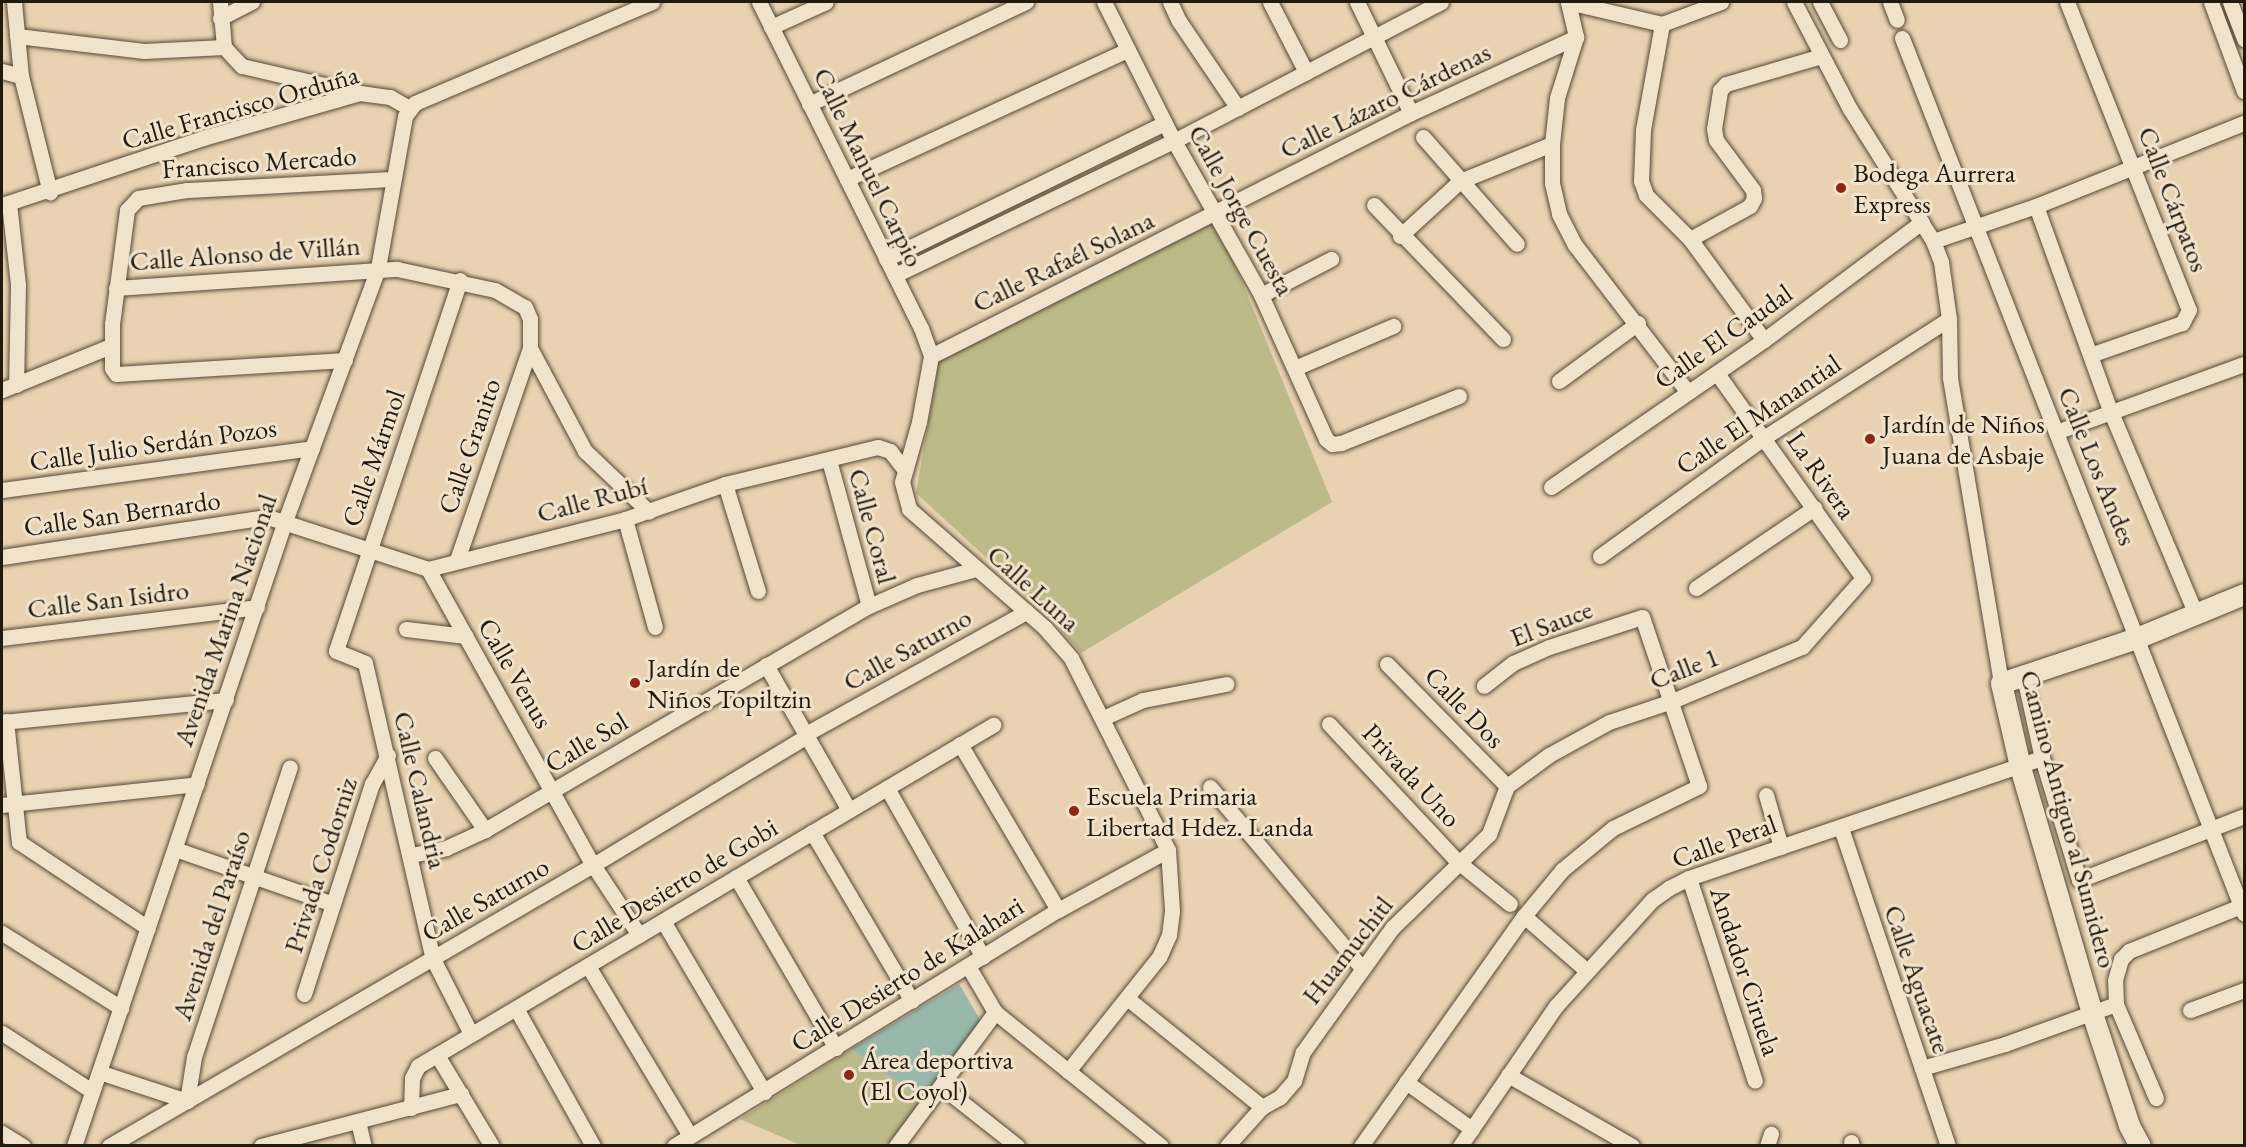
<!DOCTYPE html>
<meta charset="utf-8">
<style>
body{margin:0}
#map{position:relative;width:2246px;height:1147px;overflow:hidden;background:#e9d2b1;font-family:"EB Garamond",serif}
div>[style]{position:absolute}
[style*='--x']{left:calc(var(--x)*1px);top:calc(var(--y)*1px);width:calc(var(--w)*1px);rotate:calc(var(--a)*1deg)}
.green>*{inset:0;background:#bbba88}
.water>*{inset:0;background:#97b8ab}
.roads{filter:drop-shadow(0 0 2px #544837) drop-shadow(0 0 2px #544837)}
.street>*{height:15px;margin:-7.5px;padding:0 7.5px;transform-origin:7.5px;border-radius:7.5px;background:#f1e2cc}
.secondary>*{height:21px;margin:-10.5px;padding:0 10.5px;transform-origin:10.5px;border-radius:10.5px;background:#f1e2cc}
.dots>*{width:16px;height:16px;translate:-50% -50%;box-sizing:border-box;border:3px solid #f1e2cc;border-radius:50%}
span{translate:-50% -50%;white-space:nowrap;text-align:center;line-height:1.15;-webkit-text-stroke:6px #f1e2cc;paint-order:stroke}
.street-label{font-size:27px;color:#231a0e}
.poi-label{font-size:27px;color:#231a0e}
.left{translate:0 -50%;text-align:left}
.frame{position:absolute;inset:0;border:3px solid #231a0e;pointer-events:none}
</style>
<div id="map">
<div class="green">
<div style="clip-path:polygon(1216px 218px,1332px 502px,1081px 653px,1040px 607px,916px 493px,939px 360px)"></div>
<div style="clip-path:polygon(851px 1049px,924px 1100px,887px 1145px,800px 1145px,740px 1119px)"></div>
</div>
<div class="water">
<div style="clip-path:polygon(959px 984px,982px 1023px,924px 1100px,851px 1049px)"></div>
</div>
<div class="roads">
<div class="street">
<div style="--x:14;--y:2;--w:74;--a:84.6"></div>
<div style="--x:21;--y:76;--w:120;--a:76"></div>
<div style="--x:220;--y:2;--w:45;--a:84.9"></div>
<div style="--x:224;--y:47;--w:26;--a:47"></div>
<div style="--x:242;--y:66;--w:116;--a:13"></div>
<div style="--x:759;--y:2;--w:364;--a:63.6"></div>
<div style="--x:921;--y:328;--w:30;--a:70"></div>
<div style="--x:1104;--y:2;--w:156;--a:63.3"></div>
<div style="--x:1174;--y:141;--w:177;--a:60.5"></div>
<div style="--x:1261;--y:295;--w:158;--a:65.7"></div>
<div style="--x:1326;--y:439;--w:8;--a:40"></div>
<div style="--x:1332;--y:444;--w:9;--a:-6"></div>
<div style="--x:1341;--y:443;--w:127;--a:-21.7"></div>
<div style="--x:1170;--y:2;--w:21;--a:65"></div>
<div style="--x:1179;--y:21;--w:105;--a:55.9"></div>
<div style="--x:1270;--y:2;--w:79;--a:62.8"></div>
<div style="--x:1357;--y:2;--w:123;--a:64.1"></div>
<div style="--x:1568;--y:2;--w:36;--a:77"></div>
<div style="--x:1576;--y:37;--w:64;--a:107.3"></div>
<div style="--x:1557;--y:98;--w:46;--a:96.2"></div>
<div style="--x:1552;--y:144;--w:39;--a:90"></div>
<div style="--x:1552;--y:183;--w:32;--a:77"></div>
<div style="--x:1559;--y:214;--w:35;--a:63"></div>
<div style="--x:1575;--y:245;--w:185;--a:52.5"></div>
<div style="--x:1568;--y:2;--w:97;--a:13.2"></div>
<div style="--x:1662;--y:24;--w:63;--a:-20.4"></div>
<div style="--x:1794;--y:2;--w:121;--a:62.4"></div>
<div style="--x:1850;--y:109;--w:156;--a:57.8"></div>
<div style="--x:1933;--y:241;--w:22;--a:69"></div>
<div style="--x:1941;--y:262;--w:58;--a:82"></div>
<div style="--x:1949;--y:319;--w:59;--a:89"></div>
<div style="--x:1950;--y:378;--w:309;--a:80.5"></div>
<div style="--x:1820;--y:2;--w:43;--a:62.2"></div>
<div style="--x:1890;--y:2;--w:19;--a:69"></div>
<div style="--x:2067;--y:2;--w:331;--a:68.4"></div>
<div style="--x:2189;--y:310;--w:15;--a:118"></div>
<div style="--x:2182;--y:323;--w:97;--a:160.8"></div>
<div style="--x:2211;--y:2;--w:95;--a:69.7"></div>
<div style="--x:2230;--y:2;--w:40;--a:69"></div>
<div style="--x:220;--y:18;--w:36;--a:-27"></div>
<div style="--x:1662;--y:24;--w:108;--a:100.2"></div>
<div style="--x:1643;--y:130;--w:51;--a:92.2"></div>
<div style="--x:1641;--y:181;--w:15;--a:70"></div>
<div style="--x:1646;--y:195;--w:62;--a:45"></div>
<div style="--x:1690;--y:239;--w:125;--a:53.8"></div>
<div style="--x:771;--y:27;--w:60;--a:-24.4"></div>
<div style="--x:17;--y:36;--w:128;--a:6.7"></div>
<div style="--x:144;--y:51;--w:80;--a:-2.9"></div>
<div style="--x:1902;--y:38;--w:940;--a:68.67"></div>
<div style="--x:2;--y:71;--w:20;--a:15"></div>
<div style="--x:809;--y:104;--w:240;--a:-25.2"></div>
<div style="--x:1423;--y:137;--w:142;--a:48.7"></div>
<div style="--x:847;--y:179;--w:308;--a:-24.7"></div>
<div style="--x:9;--y:203;--w:82;--a:83.7"></div>
<div style="--x:18;--y:285;--w:100;--a:91.1"></div>
<div style="--x:2;--y:205;--w:212;--a:-18.4"></div>
<div style="--x:203;--y:138;--w:163;--a:-16"></div>
<div style="--x:360;--y:93;--w:30;--a:8"></div>
<div style="--x:390;--y:97;--w:22;--a:30"></div>
<div style="--x:1374;--y:205;--w:186;--a:46.1"></div>
<div style="--x:2036;--y:206;--w:217;--a:70.1"></div>
<div style="--x:2110;--y:410;--w:219;--a:67.2"></div>
<div style="--x:1400;--y:236;--w:81;--a:-42.5"></div>
<div style="--x:1460;--y:181;--w:99;--a:-21.9"></div>
<div style="--x:1690;--y:239;--w:68;--a:-28.8"></div>
<div style="--x:1750;--y:206;--w:9;--a:-63"></div>
<div style="--x:1754;--y:198;--w:8;--a:-97"></div>
<div style="--x:1753;--y:190;--w:62;--a:-126.5"></div>
<div style="--x:1716;--y:140;--w:11;--a:-100"></div>
<div style="--x:1714;--y:129;--w:39;--a:-81"></div>
<div style="--x:1720;--y:90;--w:8;--a:-45"></div>
<div style="--x:1726;--y:84;--w:99;--a:-16.4"></div>
<div style="--x:1933;--y:241;--w:109;--a:-18.8"></div>
<div style="--x:2036;--y:206;--w:224;--a:-21.8"></div>
<div style="--x:886;--y:259;--w:310;--a:-26"></div>
<div style="--x:895;--y:275;--w:310;--a:-25.7"></div>
<div style="--x:1174;--y:141;--w:301;--a:-27.5"></div>
<div style="--x:460;--y:280;--w:391;--a:108.5"></div>
<div style="--x:336;--y:651;--w:31;--a:22"></div>
<div style="--x:365;--y:663;--w:304;--a:77.1"></div>
<div style="--x:433;--y:959;--w:84;--a:63.1"></div>
<div style="--x:116;--y:288;--w:282;--a:-3.9"></div>
<div style="--x:397;--y:269;--w:100;--a:12.1"></div>
<div style="--x:495;--y:290;--w:34;--a:30"></div>
<div style="--x:525;--y:307;--w:13;--a:67"></div>
<div style="--x:530;--y:319;--w:29;--a:90"></div>
<div style="--x:530;--y:348;--w:224;--a:109"></div>
<div style="--x:1261;--y:295;--w:79;--a:-27.2"></div>
<div style="--x:530;--y:348;--w:117;--a:61.9"></div>
<div style="--x:585;--y:451;--w:88;--a:43.6"></div>
<div style="--x:931;--y:356;--w:67;--a:100.3"></div>
<div style="--x:919;--y:422;--w:62;--a:105.8"></div>
<div style="--x:902;--y:482;--w:28;--a:75"></div>
<div style="--x:909;--y:509;--w:181;--a:41.2"></div>
<div style="--x:1045;--y:628;--w:40;--a:49"></div>
<div style="--x:1071;--y:658;--w:215;--a:63.2"></div>
<div style="--x:1168;--y:850;--w:61;--a:86.2"></div>
<div style="--x:1172;--y:911;--w:24;--a:97"></div>
<div style="--x:1169;--y:935;--w:24;--a:114"></div>
<div style="--x:1159;--y:957;--w:146;--a:128.6"></div>
<div style="--x:931;--y:356;--w:538;--a:-26.85"></div>
<div style="--x:1411;--y:113;--w:182;--a:-24.7"></div>
<div style="--x:345;--y:360;--w:229;--a:176.5"></div>
<div style="--x:116;--y:374;--w:7;--a:-124"></div>
<div style="--x:112;--y:368;--w:44;--a:-90"></div>
<div style="--x:112;--y:324;--w:115;--a:-82.5"></div>
<div style="--x:127;--y:210;--w:16;--a:-47"></div>
<div style="--x:138;--y:198;--w:50;--a:-9.3"></div>
<div style="--x:187;--y:190;--w:206;--a:-3.1"></div>
<div style="--x:1295;--y:368;--w:107;--a:-23.2"></div>
<div style="--x:1559;--y:381;--w:98;--a:-36.3"></div>
<div style="--x:2;--y:390;--w:118;--a:-22"></div>
<div style="--x:2056;--y:432;--w:200;--a:-19.9"></div>
<div style="--x:829;--y:460;--w:151;--a:74.7"></div>
<div style="--x:725;--y:484;--w:112;--a:72.9"></div>
<div style="--x:1551;--y:487;--w:259;--a:-34.6"></div>
<div style="--x:1764;--y:340;--w:197;--a:-36.8"></div>
<div style="--x:2;--y:490;--w:313;--a:-7.7"></div>
<div style="--x:625;--y:519;--w:112;--a:74.5"></div>
<div style="--x:1600;--y:556;--w:203;--a:-35.8"></div>
<div style="--x:1765;--y:437;--w:219;--a:-32.7"></div>
<div style="--x:2;--y:557;--w:269;--a:-8.6"></div>
<div style="--x:268;--y:517;--w:168;--a:18"></div>
<div style="--x:428;--y:569;--w:203;--a:-14.2"></div>
<div style="--x:625;--y:519;--w:106;--a:-19.3"></div>
<div style="--x:725;--y:484;--w:157;--a:-13.6"></div>
<div style="--x:878;--y:447;--w:13;--a:18"></div>
<div style="--x:890;--y:451;--w:24;--a:52"></div>
<div style="--x:428;--y:569;--w:339;--a:60.9"></div>
<div style="--x:593;--y:865;--w:84;--a:56.7"></div>
<div style="--x:1696;--y:588;--w:143;--a:-34.1"></div>
<div style="--x:406;--y:629;--w:60;--a:6.7"></div>
<div style="--x:2;--y:638;--w:257;--a:-6.9"></div>
<div style="--x:1387;--y:664;--w:171;--a:45.5"></div>
<div style="--x:766;--y:665;--w:167;--a:60.2"></div>
<div style="--x:2024;--y:677;--w:83;--a:77.5"></div>
<div style="--x:2042;--y:758;--w:127;--a:73.1"></div>
<div style="--x:2079;--y:880;--w:177;--a:-21.2"></div>
<div style="--x:1103;--y:718;--w:44;--a:-24.2"></div>
<div style="--x:1143;--y:700;--w:85;--a:-10.9"></div>
<div style="--x:6;--y:721;--w:122;--a:83.9"></div>
<div style="--x:19;--y:842;--w:155;--a:33.7"></div>
<div style="--x:2;--y:722;--w:225;--a:-5.6"></div>
<div style="--x:1329;--y:724;--w:187;--a:46.9"></div>
<div style="--x:1457;--y:861;--w:68;--a:39.1"></div>
<div style="--x:813;--y:730;--w:244;--a:-29"></div>
<div style="--x:960;--y:744;--w:193;--a:59.4"></div>
<div style="--x:435;--y:758;--w:88;--a:55.2"></div>
<div style="--x:1507;--y:786;--w:52;--a:-36.4"></div>
<div style="--x:1549;--y:755;--w:68;--a:-28.8"></div>
<div style="--x:1609;--y:722;--w:66;--a:-18.4"></div>
<div style="--x:1672;--y:701;--w:141;--a:-22.6"></div>
<div style="--x:1802;--y:647;--w:92;--a:-48.5"></div>
<div style="--x:1863;--y:578;--w:252;--a:-125.5"></div>
<div style="--x:1210;--y:787;--w:236;--a:50"></div>
<div style="--x:887;--y:788;--w:194;--a:60.4"></div>
<div style="--x:1766;--y:795;--w:54;--a:73.9"></div>
<div style="--x:2;--y:805;--w:196;--a:-6.1"></div>
<div style="--x:1841;--y:828;--w:336;--a:71.4"></div>
<div style="--x:812;--y:832;--w:196;--a:59.4"></div>
<div style="--x:175;--y:849;--w:167;--a:19.2"></div>
<div style="--x:411;--y:855;--w:36;--a:-11"></div>
<div style="--x:446;--y:848;--w:43;--a:-24.8"></div>
<div style="--x:485;--y:830;--w:445;--a:-30.3"></div>
<div style="--x:869;--y:606;--w:52;--a:-23.6"></div>
<div style="--x:917;--y:585;--w:61;--a:-15.2"></div>
<div style="--x:736;--y:877;--w:198;--a:59.7"></div>
<div style="--x:1689;--y:878;--w:213;--a:72"></div>
<div style="--x:1524;--y:916;--w:82;--a:41.1"></div>
<div style="--x:663;--y:921;--w:199;--a:59.4"></div>
<div style="--x:2;--y:933;--w:141;--a:32.2"></div>
<div style="--x:588;--y:966;--w:198;--a:59"></div>
<div style="--x:968;--y:966;--w:53;--a:59.6"></div>
<div style="--x:995;--y:1012;--w:213;--a:38.9"></div>
<div style="--x:304;--y:994;--w:221;--a:-72.1"></div>
<div style="--x:372;--y:784;--w:33;--a:-61"></div>
<div style="--x:1127;--y:998;--w:174;--a:38.9"></div>
<div style="--x:517;--y:1010;--w:156;--a:60.8"></div>
<div style="--x:2190;--y:1010;--w:58;--a:-20.3"></div>
<div style="--x:2;--y:1033;--w:107;--a:32.8"></div>
<div style="--x:437;--y:1055;--w:106;--a:58.9"></div>
<div style="--x:1922;--y:1068;--w:86;--a:-16.1"></div>
<div style="--x:2005;--y:1044;--w:118;--a:-19.8"></div>
<div style="--x:99;--y:1072;--w:93;--a:18.2"></div>
<div style="--x:1508;--y:1075;--w:143;--a:29.8"></div>
<div style="--x:1406;--y:1082;--w:81;--a:35.5"></div>
<div style="--x:941;--y:1086;--w:97;--a:38.3"></div>
<div style="--x:2156;--y:1098;--w:102;--a:-113.1"></div>
<div style="--x:2116;--y:1004;--w:24;--a:-92"></div>
<div style="--x:2115;--y:980;--w:22;--a:-74"></div>
<div style="--x:2121;--y:959;--w:11;--a:-45"></div>
<div style="--x:2129;--y:951;--w:121;--a:-21.9"></div>
<div style="--x:187;--y:1101;--w:45;--a:-81"></div>
<div style="--x:194;--y:1057;--w:305;--a:-71.7"></div>
<div style="--x:411;--y:1108;--w:30;--a:-88"></div>
<div style="--x:412;--y:1078;--w:13;--a:-63"></div>
<div style="--x:418;--y:1066;--w:669;--a:-30.67"></div>
<div style="--x:358;--y:1121;--w:26;--a:77"></div>
<div style="--x:2;--y:1133;--w:25;--a:32"></div>
<div style="--x:1851;--y:1142;--w:4;--a:76"></div>
<div style="--x:74;--y:1146;--w:660;--a:-71.35"></div>
<div style="--x:285;--y:521;--w:270;--a:-69.8"></div>
<div style="--x:378;--y:268;--w:154;--a:-79.9"></div>
<div style="--x:405;--y:116;--w:16;--a:-52"></div>
<div style="--x:415;--y:103;--w:258;--a:-23.1"></div>
<div style="--x:109;--y:1146;--w:560;--a:-30.14"></div>
<div style="--x:593;--y:865;--w:250;--a:-31.1"></div>
<div style="--x:261;--y:1146;--w:207;--a:-14.6"></div>
<div style="--x:674;--y:1146;--w:451;--a:-31.6"></div>
<div style="--x:1058;--y:910;--w:125;--a:-28.6"></div>
<div style="--x:896;--y:1146;--w:167;--a:-53.5"></div>
<div style="--x:1227;--y:1146;--w:52;--a:-48.1"></div>
<div style="--x:1262;--y:1107;--w:21;--a:-29"></div>
<div style="--x:1280;--y:1097;--w:21;--a:-49"></div>
<div style="--x:1294;--y:1081;--w:30;--a:-73"></div>
<div style="--x:1303;--y:1052;--w:153;--a:-54.3"></div>
<div style="--x:1392;--y:928;--w:135;--a:-44.1"></div>
<div style="--x:1489;--y:834;--w:51;--a:-69.4"></div>
<div style="--x:1361;--y:1146;--w:282;--a:-54.7"></div>
<div style="--x:1524;--y:916;--w:60;--a:-50.4"></div>
<div style="--x:1562;--y:870;--w:66;--a:-39.5"></div>
<div style="--x:1613;--y:828;--w:96;--a:-26"></div>
<div style="--x:1699;--y:786;--w:178;--a:-108.6"></div>
<div style="--x:1642;--y:617;--w:98;--a:162.1"></div>
<div style="--x:1549;--y:647;--w:39;--a:156"></div>
<div style="--x:1513;--y:663;--w:37;--a:142"></div>
<div style="--x:1460;--y:1146;--w:170;--a:-55.6"></div>
<div style="--x:1556;--y:1006;--w:143;--a:-47.8"></div>
<div style="--x:1652;--y:900;--w:21;--a:-35"></div>
<div style="--x:1669;--y:888;--w:22;--a:-27"></div>
<div style="--x:1689;--y:878;--w:373;--a:-18.8"></div>
<div style="--x:1767;--y:1146;--w:13;--a:-72"></div>
</div>
<div class="secondary">
<div style="--x:2140;--y:1146;--w:24;--a:-118"></div>
<div style="--x:2129;--y:1125;--w:118;--a:-108.3"></div>
<div style="--x:2092;--y:1013;--w:257;--a:-106.3"></div>
<div style="--x:2020;--y:766;--w:85;--a:-102.9"></div>
<div style="--x:2001;--y:683;--w:145;--a:-18.4"></div>
<div style="--x:2139;--y:637;--w:113;--a:-22.3"></div>
</div>
</div>
<div class="dots">
<div style="left:1841px;top:188px;background:#8f2418"></div>
<div style="left:1870px;top:439px;background:#8f2418"></div>
<div style="left:635px;top:683px;background:#8f2418"></div>
<div style="left:1074px;top:811px;background:#8f2418"></div>
<div style="left:849px;top:1075px;background:#8f2418"></div>
</div>
<div class="street-label">
<span style="left:1385px;top:100px;rotate:-26deg">Calle Lázaro Cárdenas</span>
<span style="left:240px;top:107px;rotate:-16deg">Calle Francisco Orduña</span>
<span style="left:259px;top:162px;rotate:-4deg">Francisco Mercado</span>
<span style="left:869px;top:167px;rotate:64deg">Calle Manuel Carpio</span>
<span style="left:2174px;top:199px;rotate:69deg">Calle Cárpatos</span>
<span style="left:1242px;top:210px;rotate:61deg">Calle Jorge Cuesta</span>
<span style="left:245px;top:253px;rotate:-4deg">Calle Alonso de Villán</span>
<span style="left:1063px;top:261px;rotate:-26deg">Calle Rafaél Solana</span>
<span style="left:1723px;top:336px;rotate:-35deg">Calle El Caudal</span>
<span style="left:1758px;top:414px;rotate:-34deg">Calle El Manantial</span>
<span style="left:153px;top:444px;rotate:-8deg">Calle Julio Serdán Pozos</span>
<span style="left:469px;top:446px;rotate:-71deg">Calle Granito</span>
<span style="left:373px;top:458px;rotate:-71deg">Calle Mármol</span>
<span style="left:2098px;top:466px;rotate:68deg">Calle Los Andes</span>
<span style="left:1822px;top:475px;rotate:55deg">La Rivera</span>
<span style="left:592px;top:499px;rotate:-15deg">Calle Rubí</span>
<span style="left:122px;top:513px;rotate:-8deg">Calle San Bernardo</span>
<span style="left:873px;top:526px;rotate:75deg">Calle Coral</span>
<span style="left:1034px;top:588px;rotate:42deg">Calle Luna</span>
<span style="left:108px;top:599px;rotate:-7deg">Calle San Isidro</span>
<span style="left:225px;top:620px;rotate:-71deg">Avenida Marina Nacional</span>
<span style="left:1551px;top:623px;rotate:-21deg">El Sauce</span>
<span style="left:907px;top:649px;rotate:-29deg">Calle Saturno</span>
<span style="left:1684px;top:668px;rotate:-21deg">Calle 1</span>
<span style="left:516px;top:673px;rotate:60deg">Calle Venus</span>
<span style="left:1465px;top:707px;rotate:46deg">Calle Dos</span>
<span style="left:586px;top:742px;rotate:-31deg">Calle Sol</span>
<span style="left:1412px;top:775px;rotate:47deg">Privada Uno</span>
<span style="left:421px;top:790px;rotate:77deg">Calle Calandria</span>
<span style="left:2069px;top:819px;rotate:75deg">Camino Antiguo al Sumidero</span>
<span style="left:1724px;top:841px;rotate:-20deg">Calle Peral</span>
<span style="left:320px;top:865px;rotate:-72deg">Privada Codorniz</span>
<span style="left:674px;top:885px;rotate:-31deg">Calle Desierto de Gobi</span>
<span style="left:485px;top:899px;rotate:-30deg">Calle Saturno</span>
<span style="left:211px;top:925px;rotate:-72deg">Avenida del Paraíso</span>
<span style="left:1347px;top:950px;rotate:-52deg">Huamuchitl</span>
<span style="left:1746px;top:971px;rotate:72deg">Andador Ciruela</span>
<span style="left:907px;top:974px;rotate:-32deg">Calle Desierto de Kalahari</span>
<span style="left:1918px;top:979px;rotate:71deg">Calle Aguacate</span>
</div>
<div class="poi-label">
<span class="left" style="left:1853px;top:188px">Bodega Aurrera<br>Express</span>
<span class="left" style="left:1882px;top:439px">Jardín de Niños<br>Juana de Asbaje</span>
<span class="left" style="left:647px;top:683px">Jardín de<br>Niños Topiltzin</span>
<span class="left" style="left:1086px;top:811px">Escuela Primaria<br>Libertad Hdez. Landa</span>
<span class="left" style="left:861px;top:1075px">Área deportiva<br>(El Coyol)</span>
</div>
<div class="frame"></div>
</div>
